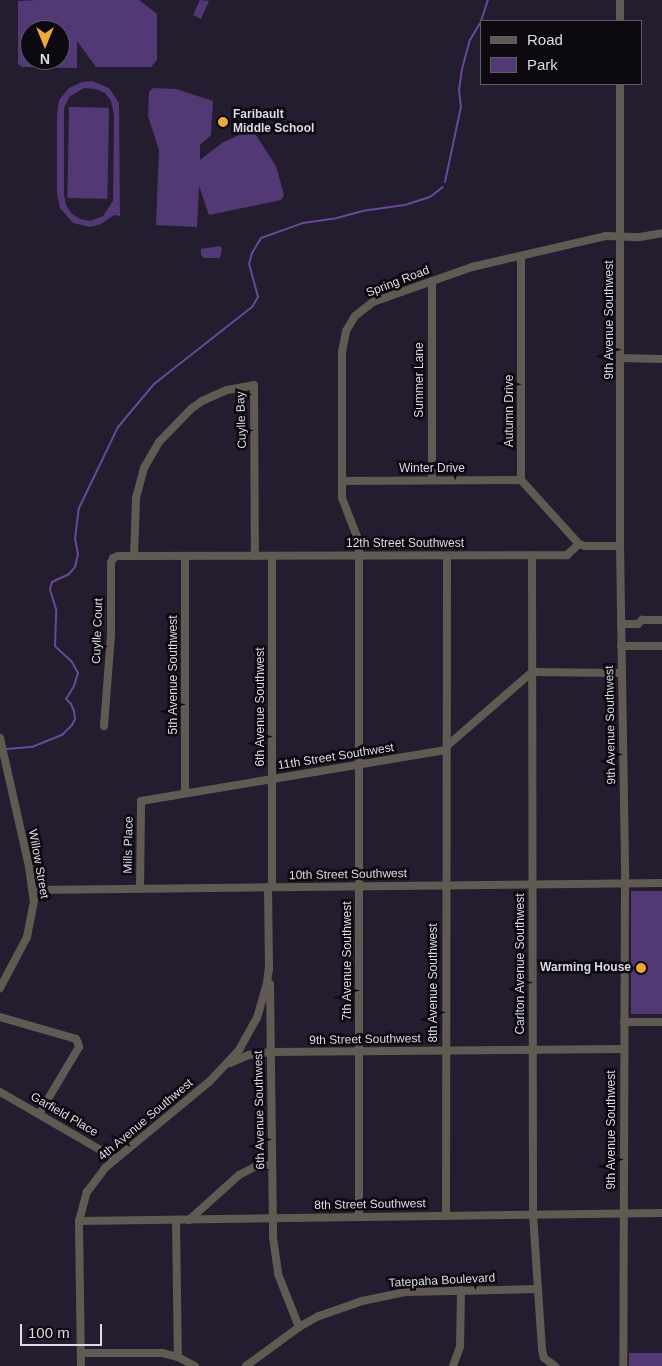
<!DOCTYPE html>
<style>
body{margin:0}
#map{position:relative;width:662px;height:1366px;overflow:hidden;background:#241d2f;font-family:Arial,sans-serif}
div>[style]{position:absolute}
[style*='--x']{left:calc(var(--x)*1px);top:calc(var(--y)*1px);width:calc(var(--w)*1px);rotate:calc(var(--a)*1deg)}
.green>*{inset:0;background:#533876;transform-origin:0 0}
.stream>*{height:2px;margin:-1px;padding:0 1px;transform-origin:1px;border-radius:1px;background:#6a4898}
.minor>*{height:8px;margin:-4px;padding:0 4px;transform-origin:4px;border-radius:4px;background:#605a52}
.dots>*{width:14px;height:14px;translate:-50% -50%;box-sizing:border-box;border:2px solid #0c0911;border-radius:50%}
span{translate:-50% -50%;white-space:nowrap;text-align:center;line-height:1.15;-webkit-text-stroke:5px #0c0911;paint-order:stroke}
.poi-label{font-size:12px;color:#ddd9e5;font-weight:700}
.left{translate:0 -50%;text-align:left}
.right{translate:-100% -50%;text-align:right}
.street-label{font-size:12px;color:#ddd9e5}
.legend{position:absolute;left:480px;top:20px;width:162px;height:65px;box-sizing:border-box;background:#0c0911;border:1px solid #605c66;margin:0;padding:6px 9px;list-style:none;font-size:15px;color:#ddd9e5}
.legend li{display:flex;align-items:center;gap:10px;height:25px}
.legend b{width:25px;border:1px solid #605c66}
.north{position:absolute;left:20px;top:20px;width:50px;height:50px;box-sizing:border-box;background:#0c0911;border:1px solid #605c66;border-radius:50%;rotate:180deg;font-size:14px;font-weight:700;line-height:20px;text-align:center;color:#ddd9e5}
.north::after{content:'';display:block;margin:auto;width:18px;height:22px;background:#ebaa39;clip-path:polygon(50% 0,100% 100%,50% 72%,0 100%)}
.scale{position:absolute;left:20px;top:1324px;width:82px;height:22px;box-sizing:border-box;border:2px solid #ddd9e5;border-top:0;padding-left:6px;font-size:15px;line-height:18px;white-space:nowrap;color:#ddd9e5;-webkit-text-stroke:4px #0c0911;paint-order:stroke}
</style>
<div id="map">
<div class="green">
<div style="clip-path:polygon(evenodd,38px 0,139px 0,157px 14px,157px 60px,151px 67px,96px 67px,77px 41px,77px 68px,22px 67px,18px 64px,18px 1px,38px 0,30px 30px,60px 30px,60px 60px,30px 60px,30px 30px)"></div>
<div style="clip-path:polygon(200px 0,209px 1px,201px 19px,193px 15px)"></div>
<div style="clip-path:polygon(evenodd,92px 81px,109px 88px,119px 103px,120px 216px,114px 215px,101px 224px,90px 227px,73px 223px,60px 208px,57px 194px,57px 114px,59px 100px,69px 88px,82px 82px,92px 81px,84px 88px,96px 89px,105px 93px,111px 101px,114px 115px,113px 201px,103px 216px,90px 221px,80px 219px,72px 214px,66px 205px,64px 194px,64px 108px,69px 97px,84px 88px)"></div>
<div style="clip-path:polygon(153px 88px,176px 89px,213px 101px,211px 135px,200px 145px,200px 160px,222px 143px,252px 129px,276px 166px,284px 195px,281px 200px,209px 215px,199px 186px,197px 227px,156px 225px,159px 150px,148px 116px,149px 92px)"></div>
<div style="left:69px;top:107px;width:40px;height:91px;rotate:1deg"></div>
<div style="clip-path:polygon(219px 246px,222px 248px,220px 258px,204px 258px,201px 255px,201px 249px)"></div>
<div style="left:631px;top:891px;width:31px;height:123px"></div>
<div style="left:662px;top:1353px;width:13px;height:33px;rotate:90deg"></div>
</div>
<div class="stream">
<div style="--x:481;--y:21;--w:22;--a:-72"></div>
<div style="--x:445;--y:182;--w:77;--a:-78"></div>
<div style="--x:461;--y:107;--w:17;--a:-97"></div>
<div style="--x:459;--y:90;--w:21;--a:-82"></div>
<div style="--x:462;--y:69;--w:30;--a:-75"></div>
<div style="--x:470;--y:40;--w:21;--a:-59"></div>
<div style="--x:7;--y:749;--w:25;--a:-5"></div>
<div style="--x:32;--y:747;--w:32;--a:-22"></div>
<div style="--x:62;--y:735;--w:14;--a:-45"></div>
<div style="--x:72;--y:725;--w:7;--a:-63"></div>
<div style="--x:75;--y:719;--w:8;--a:-97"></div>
<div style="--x:74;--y:711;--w:8;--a:-113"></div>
<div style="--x:71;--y:704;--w:7;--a:-135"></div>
<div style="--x:66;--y:699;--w:15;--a:-58"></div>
<div style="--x:74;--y:686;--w:14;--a:-73"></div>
<div style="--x:78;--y:673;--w:13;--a:-119"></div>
<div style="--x:72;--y:662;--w:23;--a:-137"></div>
<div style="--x:55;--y:646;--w:37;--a:-88"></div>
<div style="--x:56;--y:609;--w:21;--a:-107"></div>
<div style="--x:50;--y:589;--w:7;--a:-74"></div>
<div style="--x:52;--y:582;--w:19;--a:-25"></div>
<div style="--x:69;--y:574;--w:9;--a:-49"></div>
<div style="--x:75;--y:567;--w:13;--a:-77"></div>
<div style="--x:78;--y:554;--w:15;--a:-101"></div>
<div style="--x:75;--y:539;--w:31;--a:-83"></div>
<div style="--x:79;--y:508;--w:90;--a:-64.3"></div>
<div style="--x:118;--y:427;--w:56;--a:-50.1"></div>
<div style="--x:154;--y:384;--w:125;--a:-38.2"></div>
<div style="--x:252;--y:307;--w:12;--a:-59"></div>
<div style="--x:258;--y:297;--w:34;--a:-105"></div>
<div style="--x:249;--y:264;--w:11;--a:-75"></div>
<div style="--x:252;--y:253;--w:17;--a:-59"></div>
<div style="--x:261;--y:238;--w:45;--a:-19.7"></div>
<div style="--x:303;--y:223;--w:30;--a:-8"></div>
<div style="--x:333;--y:219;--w:30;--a:-15"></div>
<div style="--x:362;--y:211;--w:43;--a:-7.9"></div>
<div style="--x:405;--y:205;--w:26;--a:-18"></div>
<div style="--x:430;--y:197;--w:16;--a:-38"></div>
</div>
<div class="minor">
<div style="--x:620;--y:21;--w:21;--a:-90"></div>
<div style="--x:620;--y:84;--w:462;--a:90"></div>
<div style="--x:620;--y:546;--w:337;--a:89.1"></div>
<div style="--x:625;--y:883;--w:483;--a:90.2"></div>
<div style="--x:521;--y:256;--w:224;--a:90"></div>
<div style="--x:521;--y:480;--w:86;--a:47.8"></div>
<div style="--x:579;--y:544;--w:6;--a:18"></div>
<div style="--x:585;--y:546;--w:35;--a:0"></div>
<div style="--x:432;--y:281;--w:199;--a:90"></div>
<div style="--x:621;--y:358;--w:41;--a:1.4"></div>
<div style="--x:342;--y:481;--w:179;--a:-0.3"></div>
<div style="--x:532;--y:555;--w:659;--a:89.91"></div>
<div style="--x:533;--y:1214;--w:136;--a:86.2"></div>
<div style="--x:542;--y:1350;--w:8;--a:76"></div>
<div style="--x:544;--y:1358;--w:14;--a:36"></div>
<div style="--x:134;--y:556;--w:58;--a:-88"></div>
<div style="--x:136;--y:498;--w:31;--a:-75"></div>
<div style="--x:144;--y:468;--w:30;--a:-60"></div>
<div style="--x:159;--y:442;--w:46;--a:-45.9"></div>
<div style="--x:191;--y:409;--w:14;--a:-36"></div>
<div style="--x:202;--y:401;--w:27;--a:-24"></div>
<div style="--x:227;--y:390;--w:27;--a:-10"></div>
<div style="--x:254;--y:385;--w:171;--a:89.7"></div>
<div style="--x:185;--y:556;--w:237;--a:90"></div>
<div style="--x:272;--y:556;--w:331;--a:90"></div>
<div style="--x:621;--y:624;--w:17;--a:0"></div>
<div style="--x:638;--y:624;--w:6;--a:-45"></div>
<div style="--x:642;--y:620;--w:20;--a:0"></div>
<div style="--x:621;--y:646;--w:41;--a:0"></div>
<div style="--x:104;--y:726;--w:92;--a:-85.6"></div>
<div style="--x:111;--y:634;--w:71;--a:-90"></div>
<div style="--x:111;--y:563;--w:5;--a:-68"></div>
<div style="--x:113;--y:558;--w:5;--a:-22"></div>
<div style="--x:118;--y:556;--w:449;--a:-0.1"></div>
<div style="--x:567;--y:555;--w:16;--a:-43"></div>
<div style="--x:0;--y:738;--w:132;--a:77.3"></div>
<div style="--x:29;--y:867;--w:34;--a:82"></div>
<div style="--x:34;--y:901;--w:37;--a:101"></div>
<div style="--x:27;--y:937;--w:58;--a:117.9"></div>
<div style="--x:448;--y:745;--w:111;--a:-41"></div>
<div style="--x:532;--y:672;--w:89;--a:0.6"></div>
<div style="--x:268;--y:887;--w:83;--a:89.3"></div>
<div style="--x:140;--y:889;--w:88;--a:-89.3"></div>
<div style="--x:141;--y:801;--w:309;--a:-9.5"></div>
<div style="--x:34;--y:890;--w:628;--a:-0.64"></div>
<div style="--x:270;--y:984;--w:253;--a:89.3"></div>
<div style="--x:273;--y:1237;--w:37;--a:82"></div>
<div style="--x:278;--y:1274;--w:57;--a:68.4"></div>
<div style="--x:0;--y:1017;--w:79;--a:16.1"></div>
<div style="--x:76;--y:1039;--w:4;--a:63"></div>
<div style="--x:78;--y:1043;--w:4;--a:76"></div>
<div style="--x:79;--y:1047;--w:78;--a:120.8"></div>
<div style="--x:624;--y:1022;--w:38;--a:0"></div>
<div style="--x:230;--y:1063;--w:21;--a:-23"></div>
<div style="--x:249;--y:1055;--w:22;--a:-8"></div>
<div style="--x:271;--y:1052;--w:353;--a:-0.5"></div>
<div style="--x:0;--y:1092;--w:134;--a:30"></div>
<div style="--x:446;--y:1216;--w:660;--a:-89.91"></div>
<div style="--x:359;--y:1217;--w:675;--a:-90"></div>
<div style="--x:359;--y:542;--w:47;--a:-111.1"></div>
<div style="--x:342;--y:498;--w:146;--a:-90"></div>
<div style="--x:342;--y:352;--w:21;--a:-79"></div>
<div style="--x:346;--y:331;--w:17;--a:-59"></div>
<div style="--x:355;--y:316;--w:23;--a:-38"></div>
<div style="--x:373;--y:302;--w:105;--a:-19.5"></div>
<div style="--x:472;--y:267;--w:138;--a:-13"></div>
<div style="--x:606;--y:236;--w:34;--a:2"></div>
<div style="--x:640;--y:237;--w:22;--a:-10"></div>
<div style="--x:176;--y:1220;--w:137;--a:89.2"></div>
<div style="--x:189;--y:1220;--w:67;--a:-42"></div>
<div style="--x:239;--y:1175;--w:18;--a:-27"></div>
<div style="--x:255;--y:1167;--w:17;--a:-7"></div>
<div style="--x:79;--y:1221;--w:583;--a:-0.79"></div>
<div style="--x:81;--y:1353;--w:81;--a:0"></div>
<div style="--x:162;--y:1353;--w:16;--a:14"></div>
<div style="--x:178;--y:1357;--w:19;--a:28"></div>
<div style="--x:81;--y:1366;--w:145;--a:-90.8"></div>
<div style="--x:79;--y:1221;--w:30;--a:-75"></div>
<div style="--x:87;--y:1192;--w:30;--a:-53"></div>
<div style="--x:105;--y:1168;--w:135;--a:-39.6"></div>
<div style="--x:209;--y:1082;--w:44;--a:-46.8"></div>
<div style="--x:239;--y:1050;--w:37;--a:-61"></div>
<div style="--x:257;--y:1018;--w:36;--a:-74"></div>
<div style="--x:267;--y:983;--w:17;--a:-83"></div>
<div style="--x:246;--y:1366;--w:66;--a:-36.3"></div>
<div style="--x:299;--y:1327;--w:23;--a:-29"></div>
<div style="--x:319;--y:1316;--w:46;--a:-19.2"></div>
<div style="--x:362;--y:1301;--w:45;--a:-11.6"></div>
<div style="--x:406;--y:1292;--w:132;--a:-1.3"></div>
<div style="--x:453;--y:1366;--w:20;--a:-70"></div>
<div style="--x:460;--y:1347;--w:57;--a:-89"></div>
</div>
<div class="dots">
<div style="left:223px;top:122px;background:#ebaa39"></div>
<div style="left:641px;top:968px;background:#ebaa39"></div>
</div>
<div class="poi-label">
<span class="left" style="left:233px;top:122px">Faribault<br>Middle School</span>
<span class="right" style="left:631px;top:968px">Warming House</span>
</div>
<div class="street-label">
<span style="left:398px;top:282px;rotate:-21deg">Spring Road</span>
<span style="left:610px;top:320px;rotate:-90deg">9th Avenue Southwest</span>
<span style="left:420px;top:380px;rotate:-90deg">Summer Lane</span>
<span style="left:510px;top:411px;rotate:-90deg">Autumn Drive</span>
<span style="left:242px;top:420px;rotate:-92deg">Cuylle Bay</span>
<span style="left:432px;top:469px">Winter Drive</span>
<span style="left:405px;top:544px">12th Street Southwest</span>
<span style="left:98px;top:631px;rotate:-88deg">Cuylle Court</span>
<span style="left:174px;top:675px;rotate:-90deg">5th Avenue Southwest</span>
<span style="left:261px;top:707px;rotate:-90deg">6th Avenue Southwest</span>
<span style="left:611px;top:725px;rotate:-91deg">9th Avenue Southwest</span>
<span style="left:336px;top:757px;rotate:-9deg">11th Street Southwest</span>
<span style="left:129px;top:845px;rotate:-89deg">Mills Place</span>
<span style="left:38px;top:864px;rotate:80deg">Willow Street</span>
<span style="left:348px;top:875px;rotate:-1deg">10th Street Southwest</span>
<span style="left:348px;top:961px;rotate:-90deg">7th Avenue Southwest</span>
<span style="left:521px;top:964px;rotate:-90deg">Carlton Avenue Southwest</span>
<span style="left:434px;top:983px;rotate:-90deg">8th Avenue Southwest</span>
<span style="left:365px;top:1040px;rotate:-1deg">9th Street Southwest</span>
<span style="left:260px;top:1110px;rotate:-91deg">6th Avenue Southwest</span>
<span style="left:64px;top:1115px;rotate:30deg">Garfield Place</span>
<span style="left:146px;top:1120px;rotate:-40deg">4th Avenue Southwest</span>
<span style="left:612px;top:1130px;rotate:-90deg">9th Avenue Southwest</span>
<span style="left:370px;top:1205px;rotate:-1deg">8th Street Southwest</span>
<span style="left:442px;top:1281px;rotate:-3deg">Tatepaha Boulevard</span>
</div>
<ul class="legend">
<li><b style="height:6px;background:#605a52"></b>Road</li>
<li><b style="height:14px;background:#533876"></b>Park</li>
</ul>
<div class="north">N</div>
<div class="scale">100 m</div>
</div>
